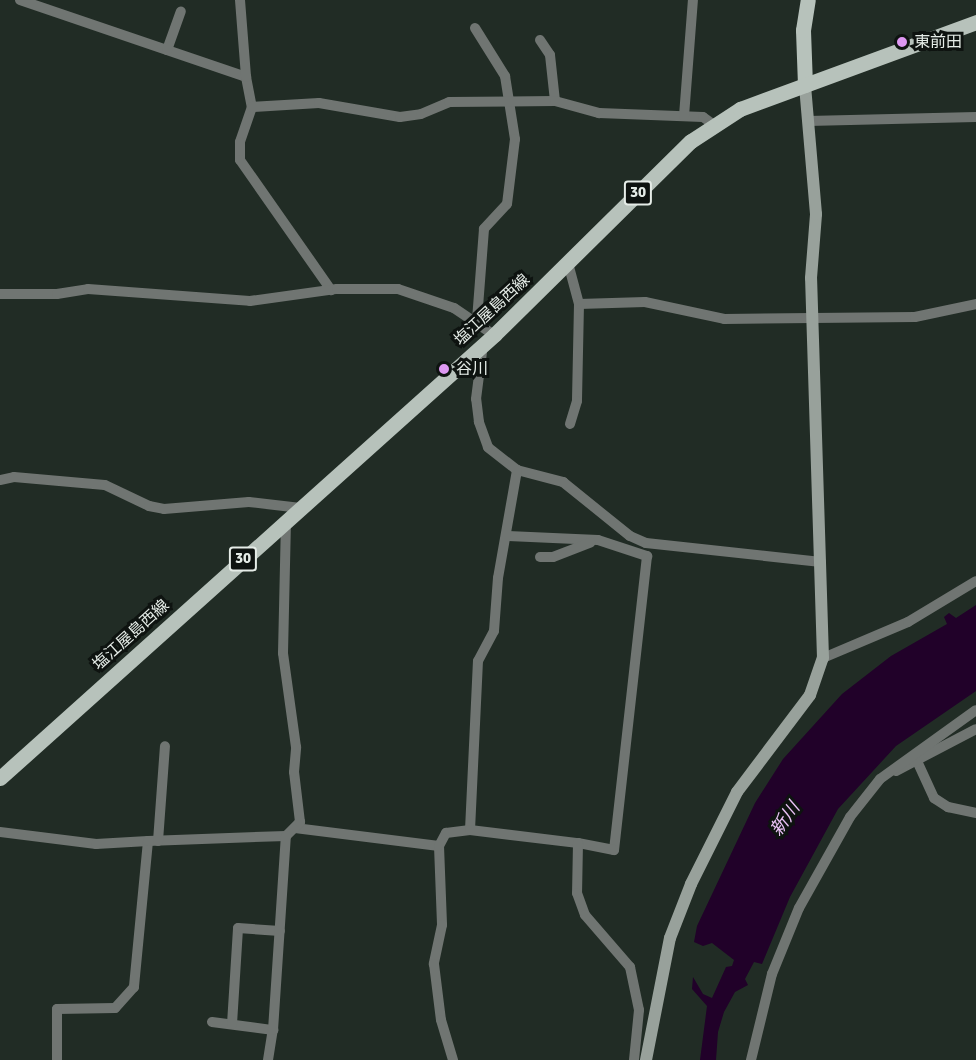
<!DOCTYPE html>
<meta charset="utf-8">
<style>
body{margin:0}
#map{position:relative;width:976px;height:1060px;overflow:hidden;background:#212c25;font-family:Signika,"Noto Sans JP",sans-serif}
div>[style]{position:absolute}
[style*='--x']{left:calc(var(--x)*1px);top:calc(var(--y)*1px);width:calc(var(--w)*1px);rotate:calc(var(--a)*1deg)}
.water>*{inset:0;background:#210129}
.street>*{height:10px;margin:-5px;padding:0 5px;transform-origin:5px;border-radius:5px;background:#707572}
.secondary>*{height:12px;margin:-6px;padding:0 6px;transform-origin:6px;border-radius:6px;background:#98a19b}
.primary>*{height:15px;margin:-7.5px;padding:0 7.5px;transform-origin:7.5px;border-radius:7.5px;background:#b7c2bb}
.dots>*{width:16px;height:16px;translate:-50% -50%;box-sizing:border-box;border:3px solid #0e1310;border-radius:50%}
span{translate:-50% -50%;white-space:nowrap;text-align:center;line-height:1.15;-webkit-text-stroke:6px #0e1310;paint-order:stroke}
.shield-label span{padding:2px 4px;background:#0e1310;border:2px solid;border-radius:4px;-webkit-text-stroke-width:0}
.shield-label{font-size:15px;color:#e5ece7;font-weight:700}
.poi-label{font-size:16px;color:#e5ece7}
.left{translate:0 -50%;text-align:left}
.street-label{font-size:16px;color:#e5ece7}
.water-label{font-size:18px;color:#eac2f6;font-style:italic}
</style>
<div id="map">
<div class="water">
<div style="clip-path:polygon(976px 605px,976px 691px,896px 746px,838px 809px,790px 897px,762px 964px,754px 962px,745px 979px,748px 985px,735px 992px,724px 1012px,718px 1032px,716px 1060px,700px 1060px,707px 1006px,692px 989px,693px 977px,703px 994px,712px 998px,726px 967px,732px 966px,734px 960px,712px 943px,703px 946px,694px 942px,697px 926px,755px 803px,783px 759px,842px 694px,891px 656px,947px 624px,944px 617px,949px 613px,956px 618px)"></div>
</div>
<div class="street">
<div style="--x:20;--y:0;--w:239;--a:18.8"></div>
<div style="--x:246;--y:77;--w:31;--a:79"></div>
<div style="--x:252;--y:107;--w:37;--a:109"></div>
<div style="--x:240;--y:142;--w:18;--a:90"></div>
<div style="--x:240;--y:160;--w:159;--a:55"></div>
<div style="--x:240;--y:0;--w:77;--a:85.5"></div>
<div style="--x:475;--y:28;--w:57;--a:58"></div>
<div style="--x:505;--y:76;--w:64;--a:81"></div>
<div style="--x:515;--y:139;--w:65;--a:97"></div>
<div style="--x:507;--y:204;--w:34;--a:133"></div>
<div style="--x:484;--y:229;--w:92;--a:94.4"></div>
<div style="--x:540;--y:40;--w:18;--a:56"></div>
<div style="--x:550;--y:55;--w:46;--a:83.8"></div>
<div style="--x:167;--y:50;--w:41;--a:-70.3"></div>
<div style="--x:252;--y:107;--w:67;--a:-3.4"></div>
<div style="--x:319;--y:103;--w:82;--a:9.8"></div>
<div style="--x:400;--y:117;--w:21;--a:-8"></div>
<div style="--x:421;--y:114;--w:30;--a:-23"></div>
<div style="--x:449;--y:102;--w:106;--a:-0.5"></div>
<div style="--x:555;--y:101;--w:46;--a:15.3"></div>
<div style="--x:599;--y:113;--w:104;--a:2.2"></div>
<div style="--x:703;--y:117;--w:14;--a:36"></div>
<div style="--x:684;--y:116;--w:116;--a:-85.6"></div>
<div style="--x:808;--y:121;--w:168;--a:-1.4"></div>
<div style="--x:568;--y:263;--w:42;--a:75"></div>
<div style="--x:579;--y:304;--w:97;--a:91.2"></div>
<div style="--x:577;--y:401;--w:24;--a:107"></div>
<div style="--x:0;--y:294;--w:57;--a:0"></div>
<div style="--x:57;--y:294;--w:31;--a:-9"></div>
<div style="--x:88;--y:289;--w:162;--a:4.2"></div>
<div style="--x:250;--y:301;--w:88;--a:-7.9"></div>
<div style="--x:337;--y:289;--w:61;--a:0"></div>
<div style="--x:398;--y:289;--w:59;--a:18.7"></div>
<div style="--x:454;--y:308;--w:48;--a:34"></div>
<div style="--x:579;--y:304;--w:66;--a:-1.7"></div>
<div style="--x:645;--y:302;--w:81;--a:12.1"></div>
<div style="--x:724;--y:319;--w:191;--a:-0.6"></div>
<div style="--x:915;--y:317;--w:62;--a:-12"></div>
<div style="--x:517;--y:470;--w:48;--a:14.6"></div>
<div style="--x:563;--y:482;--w:86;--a:38.9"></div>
<div style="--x:630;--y:536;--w:17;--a:24"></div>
<div style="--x:646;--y:543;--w:176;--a:6.2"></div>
<div style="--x:0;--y:480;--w:14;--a:-12"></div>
<div style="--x:14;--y:477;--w:91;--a:5"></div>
<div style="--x:105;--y:485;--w:49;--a:25.5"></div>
<div style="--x:149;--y:506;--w:15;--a:11"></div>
<div style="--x:164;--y:509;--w:85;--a:-4.7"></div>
<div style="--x:249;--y:502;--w:52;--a:6.6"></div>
<div style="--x:508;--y:536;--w:90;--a:2.5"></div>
<div style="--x:598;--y:540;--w:52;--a:18.1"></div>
<div style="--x:647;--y:556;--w:296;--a:96.4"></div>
<div style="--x:614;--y:850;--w:37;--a:-169"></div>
<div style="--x:540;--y:557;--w:13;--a:0"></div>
<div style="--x:553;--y:557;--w:40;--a:-21"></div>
<div style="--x:823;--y:658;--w:92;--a:-23"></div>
<div style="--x:908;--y:622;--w:79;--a:-31.1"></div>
<div style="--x:917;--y:761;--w:41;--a:65.3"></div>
<div style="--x:934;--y:798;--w:17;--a:33"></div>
<div style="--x:948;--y:807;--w:29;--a:12"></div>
<div style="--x:896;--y:771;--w:90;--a:-27.7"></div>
<div style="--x:295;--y:828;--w:145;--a:7.1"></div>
<div style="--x:439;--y:846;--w:79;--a:87.8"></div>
<div style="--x:442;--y:925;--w:40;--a:102"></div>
<div style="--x:434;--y:964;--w:56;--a:82.9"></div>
<div style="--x:441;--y:1020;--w:42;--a:73.3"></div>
<div style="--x:470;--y:830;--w:169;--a:-87.3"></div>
<div style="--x:478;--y:661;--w:34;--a:-62"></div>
<div style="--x:494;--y:631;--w:53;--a:-85.7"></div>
<div style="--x:498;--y:578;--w:110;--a:-80"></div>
<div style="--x:517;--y:470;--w:37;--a:-142"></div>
<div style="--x:488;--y:447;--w:27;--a:-110"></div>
<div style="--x:479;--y:422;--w:23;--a:-97"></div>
<div style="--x:476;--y:399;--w:55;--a:-82.7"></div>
<div style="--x:0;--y:832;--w:97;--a:7.1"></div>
<div style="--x:96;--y:844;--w:52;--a:-3.3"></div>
<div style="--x:148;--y:841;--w:147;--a:95.5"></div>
<div style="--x:134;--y:987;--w:28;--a:132"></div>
<div style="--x:115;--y:1008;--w:58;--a:179"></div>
<div style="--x:57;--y:1009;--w:51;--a:90"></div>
<div style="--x:148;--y:841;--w:138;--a:-2.1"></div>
<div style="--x:286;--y:836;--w:20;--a:-45"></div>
<div style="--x:300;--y:822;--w:50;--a:-96.8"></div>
<div style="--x:294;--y:772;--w:25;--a:-85"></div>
<div style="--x:296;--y:747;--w:95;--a:-97.9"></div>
<div style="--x:283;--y:653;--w:132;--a:-88.7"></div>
<div style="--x:158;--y:841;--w:95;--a:-85.8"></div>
<div style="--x:439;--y:846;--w:15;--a:-62"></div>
<div style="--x:446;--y:833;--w:24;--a:-7"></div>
<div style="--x:470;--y:830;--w:109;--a:6.9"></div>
<div style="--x:578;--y:843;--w:50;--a:91.1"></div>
<div style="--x:577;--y:893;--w:23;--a:70"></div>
<div style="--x:585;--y:915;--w:69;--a:49.1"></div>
<div style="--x:630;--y:967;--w:44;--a:78.2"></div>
<div style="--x:639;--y:1010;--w:50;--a:95.7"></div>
<div style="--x:212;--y:1022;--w:62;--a:7.5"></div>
<div style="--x:232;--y:1024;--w:96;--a:-86.4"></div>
<div style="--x:238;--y:928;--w:42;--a:4.1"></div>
<div style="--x:268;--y:1060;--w:30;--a:-81"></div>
<div style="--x:273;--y:1030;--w:194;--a:-86.2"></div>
<div style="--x:751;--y:1060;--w:89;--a:-76.3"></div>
<div style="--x:772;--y:974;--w:71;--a:-67.8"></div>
<div style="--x:799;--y:908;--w:104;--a:-60.7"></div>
<div style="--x:850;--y:817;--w:48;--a:-51.7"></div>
<div style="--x:880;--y:779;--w:118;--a:-35.7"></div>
</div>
<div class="secondary">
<div style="--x:646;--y:1060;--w:124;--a:-78.9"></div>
<div style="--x:670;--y:938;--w:58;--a:-68.7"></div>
<div style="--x:691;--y:884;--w:103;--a:-63.4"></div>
<div style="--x:737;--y:792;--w:121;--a:-53"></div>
<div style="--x:810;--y:695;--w:39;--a:-71"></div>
<div style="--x:823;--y:658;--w:380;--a:-91.8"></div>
<div style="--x:811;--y:278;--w:64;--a:-85.5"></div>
<div style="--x:816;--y:214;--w:129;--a:-94.9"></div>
</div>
<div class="primary">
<div style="--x:805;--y:85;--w:55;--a:-92.1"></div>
<div style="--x:803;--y:30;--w:30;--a:-81"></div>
<div style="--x:0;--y:778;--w:664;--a:-41.88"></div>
<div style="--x:494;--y:335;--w:276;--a:-44.6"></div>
<div style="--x:691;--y:141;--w:59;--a:-33.1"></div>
<div style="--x:740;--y:109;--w:252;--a:-20.2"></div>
</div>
<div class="dots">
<div style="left:902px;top:42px;background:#de98f2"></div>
<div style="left:444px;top:369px;background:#de98f2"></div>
</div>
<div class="shield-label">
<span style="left:638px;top:193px">30</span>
<span style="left:243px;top:559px">30</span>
</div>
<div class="poi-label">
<span class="left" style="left:914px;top:42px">東前田</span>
<span class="left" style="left:456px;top:369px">谷川</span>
</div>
<div class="street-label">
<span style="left:492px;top:310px;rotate:-43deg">塩江屋島西線</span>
<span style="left:131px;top:635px;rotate:-42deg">塩江屋島西線</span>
</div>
<div class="water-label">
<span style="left:785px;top:819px;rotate:-55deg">新川</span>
</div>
</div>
